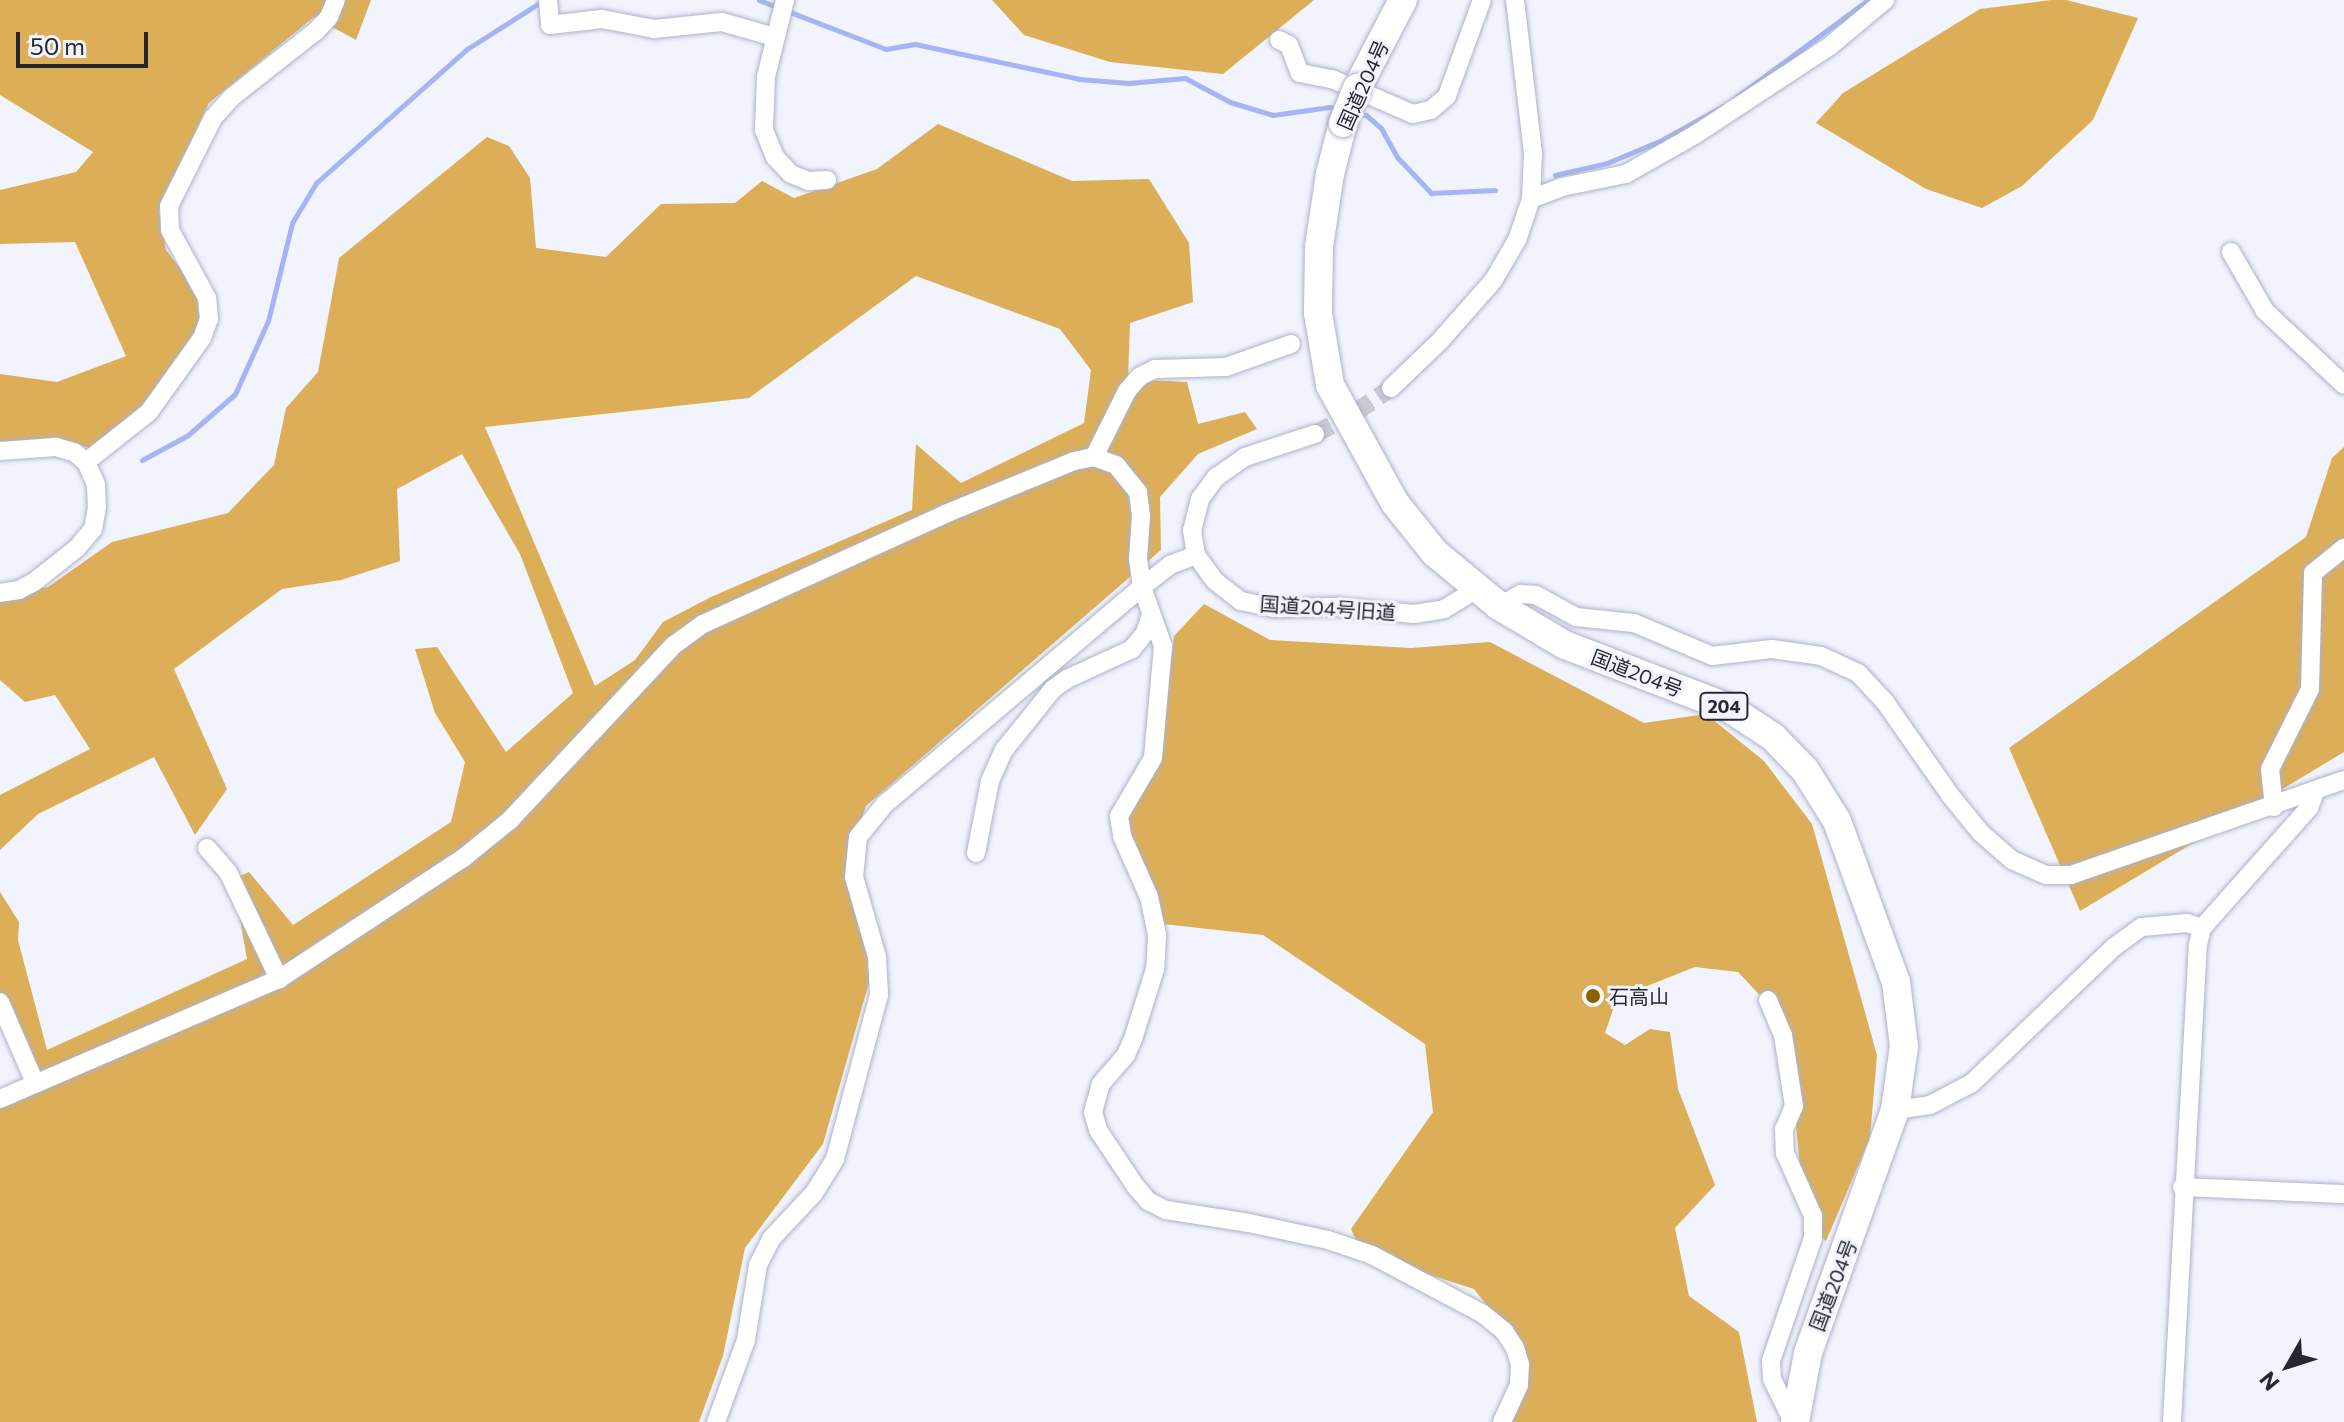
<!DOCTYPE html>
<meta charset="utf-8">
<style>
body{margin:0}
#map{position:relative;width:2344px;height:1422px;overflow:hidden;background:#f1f3fd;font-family:Commissioner,"Noto Sans JP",sans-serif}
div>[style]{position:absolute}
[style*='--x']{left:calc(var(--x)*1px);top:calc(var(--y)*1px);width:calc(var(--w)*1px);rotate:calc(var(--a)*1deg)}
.forest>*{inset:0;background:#dcae58}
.stream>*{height:5px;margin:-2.5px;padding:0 2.5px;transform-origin:2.5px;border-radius:2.5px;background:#a6b3f4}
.minor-tunnel>*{height:18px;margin-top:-9px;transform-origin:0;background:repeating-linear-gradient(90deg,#c8cad4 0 18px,transparent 0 27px)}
.roads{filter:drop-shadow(0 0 2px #acb2c8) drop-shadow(0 0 2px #acb2c8)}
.minor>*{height:18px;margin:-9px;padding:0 9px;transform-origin:9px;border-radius:9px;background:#fff}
.highway>*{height:28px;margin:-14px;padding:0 14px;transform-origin:14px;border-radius:14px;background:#fff}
.bridges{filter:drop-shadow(0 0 2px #acb2c8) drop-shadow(0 0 2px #acb2c8)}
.highway-bridge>*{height:28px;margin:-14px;padding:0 14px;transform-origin:14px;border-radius:14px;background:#fff}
.dots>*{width:22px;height:22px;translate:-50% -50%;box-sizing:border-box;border:4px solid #f1f3fd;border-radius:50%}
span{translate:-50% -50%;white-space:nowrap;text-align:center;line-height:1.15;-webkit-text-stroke:6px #f1f3fd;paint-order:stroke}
.shield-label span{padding:2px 6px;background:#f1f3fd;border:2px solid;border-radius:6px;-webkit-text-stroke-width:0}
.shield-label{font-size:18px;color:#262831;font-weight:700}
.street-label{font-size:20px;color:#262831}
.poi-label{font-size:20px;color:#262831}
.left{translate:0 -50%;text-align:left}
.north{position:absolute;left:2248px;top:1326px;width:80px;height:80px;-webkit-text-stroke:6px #f1f3fd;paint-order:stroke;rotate:231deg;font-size:22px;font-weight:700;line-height:32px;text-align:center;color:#262831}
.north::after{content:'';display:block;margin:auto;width:28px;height:36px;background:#262831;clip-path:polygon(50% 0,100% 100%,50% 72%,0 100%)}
.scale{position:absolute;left:16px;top:32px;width:132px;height:36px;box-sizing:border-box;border:4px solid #262831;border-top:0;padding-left:10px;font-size:24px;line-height:28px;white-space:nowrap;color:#262831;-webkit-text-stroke:6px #f1f3fd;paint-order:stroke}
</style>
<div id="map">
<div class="forest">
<div style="clip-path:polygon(0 0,371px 0,356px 40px,314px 17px,209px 103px,159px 210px,166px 250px,196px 289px,200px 325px,140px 409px,89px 448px,56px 437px,0 443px,0 374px,57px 382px,126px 356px,75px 242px,0 244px,0 190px,76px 172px,93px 152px,0 95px)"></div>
<div style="clip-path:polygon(992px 0,1314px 0,1223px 74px,1110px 62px,1024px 35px)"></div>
<div style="clip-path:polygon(2051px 0,2066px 0,2138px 18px,2093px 120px,2022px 186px,1982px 208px,1926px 189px,1816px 123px,1843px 93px,1980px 9px)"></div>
<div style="clip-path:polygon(evenodd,938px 124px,1072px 181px,1149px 179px,1189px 243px,1193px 302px,1130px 323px,1128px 379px,1187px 382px,1198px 424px,1245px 412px,1257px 429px,1198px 454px,1160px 497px,1161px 550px,866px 806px,846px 865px,872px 972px,823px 1144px,745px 1248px,723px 1356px,699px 1422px,0 1422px,0 1103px,36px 1089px,0 1001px,0 892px,19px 922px,18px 940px,47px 1050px,247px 959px,233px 879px,249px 872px,293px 925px,451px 822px,465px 762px,435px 713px,415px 649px,437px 647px,506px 752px,573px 693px,520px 554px,462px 454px,397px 489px,400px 561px,341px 580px,282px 589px,174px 669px,227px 789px,195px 835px,154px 757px,38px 814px,0 850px,0 795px,90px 749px,55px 695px,25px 702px,0 680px,0 593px,48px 587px,112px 542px,228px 513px,274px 465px,286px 408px,318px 372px,339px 258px,487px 137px,509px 146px,530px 178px,536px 248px,606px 257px,661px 204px,735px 203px,762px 181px,794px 198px,877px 169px,938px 124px,916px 276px,1060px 329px,1091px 370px,1084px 423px,961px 483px,916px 444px,912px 510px,711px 597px,663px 622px,635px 660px,595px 686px,485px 427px,749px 398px,916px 276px)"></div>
<div style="clip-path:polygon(2344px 447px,2344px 752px,2080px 911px,2009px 748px,2306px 537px,2332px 458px)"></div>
<div style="clip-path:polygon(1204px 604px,1270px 640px,1411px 648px,1490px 642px,1644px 723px,1706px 714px,1764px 761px,1812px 824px,1877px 1055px,1870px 1138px,1826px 1241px,1805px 1224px,1787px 1024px,1738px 972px,1695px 967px,1617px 998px,1605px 1033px,1625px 1045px,1650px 1029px,1670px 1032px,1678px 1089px,1715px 1185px,1675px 1228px,1689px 1296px,1739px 1332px,1757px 1422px,1502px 1422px,1520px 1348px,1474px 1289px,1362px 1253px,1351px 1229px,1433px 1112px,1425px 1044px,1263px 935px,1163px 924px,1112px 825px,1159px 763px,1174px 636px)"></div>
</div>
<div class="stream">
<div style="--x:759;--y:0;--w:136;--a:21.1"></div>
<div style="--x:886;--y:49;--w:29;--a:-10"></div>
<div style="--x:915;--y:44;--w:168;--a:12"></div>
<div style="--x:1079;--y:79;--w:50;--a:4.6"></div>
<div style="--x:1129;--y:83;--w:56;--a:-5.1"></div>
<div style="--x:1185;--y:78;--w:51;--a:28.1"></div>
<div style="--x:1230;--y:102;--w:45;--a:16.8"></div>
<div style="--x:1273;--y:115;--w:57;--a:-8.1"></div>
<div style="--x:1329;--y:107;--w:11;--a:10"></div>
<div style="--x:1735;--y:98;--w:165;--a:-36.4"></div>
<div style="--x:1357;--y:113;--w:9;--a:13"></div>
<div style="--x:1366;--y:115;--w:20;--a:41"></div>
<div style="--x:1381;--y:128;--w:33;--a:61"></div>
<div style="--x:1397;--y:157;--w:50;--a:46.6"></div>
<div style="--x:1431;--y:193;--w:64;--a:-2.7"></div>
<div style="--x:1555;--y:175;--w:53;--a:-13"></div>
<div style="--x:1607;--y:163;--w:60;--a:-22.7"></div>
<div style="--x:1662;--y:140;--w:70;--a:-29.1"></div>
<div style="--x:142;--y:460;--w:52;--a:-28.5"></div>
<div style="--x:188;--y:435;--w:62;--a:-41.1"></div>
<div style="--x:235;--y:394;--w:80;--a:-65.7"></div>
<div style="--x:268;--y:321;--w:101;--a:-76.2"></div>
<div style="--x:292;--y:223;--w:47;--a:-59"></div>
<div style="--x:316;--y:183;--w:202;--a:-41.6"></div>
<div style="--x:467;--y:49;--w:91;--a:-32.5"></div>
</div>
<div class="minor-tunnel">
<div style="--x:1315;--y:434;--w:47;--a:-28.2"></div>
<div style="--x:1356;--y:412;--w:42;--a:-34.4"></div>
</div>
<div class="roads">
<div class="minor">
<div style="--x:548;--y:0;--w:25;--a:85"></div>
<div style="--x:550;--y:25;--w:52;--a:-6.6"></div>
<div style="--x:602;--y:19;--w:53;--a:10.9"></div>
<div style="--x:654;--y:29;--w:68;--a:-5.9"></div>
<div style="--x:722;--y:22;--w:54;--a:16.1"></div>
<div style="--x:785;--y:0;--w:79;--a:103.9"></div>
<div style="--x:766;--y:77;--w:53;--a:92.2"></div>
<div style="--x:764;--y:130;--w:29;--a:68"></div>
<div style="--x:775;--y:157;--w:23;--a:47"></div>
<div style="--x:791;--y:174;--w:18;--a:22"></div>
<div style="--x:808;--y:181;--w:19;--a:-3"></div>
<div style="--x:1279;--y:40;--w:11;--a:27"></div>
<div style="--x:1289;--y:45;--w:30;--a:69"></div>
<div style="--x:1300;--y:73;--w:33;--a:11"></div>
<div style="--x:1332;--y:79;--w:88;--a:23.4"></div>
<div style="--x:1413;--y:114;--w:18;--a:-13"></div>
<div style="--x:1431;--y:110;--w:21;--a:-41"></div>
<div style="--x:1447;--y:96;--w:102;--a:-70"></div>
<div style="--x:1531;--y:199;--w:33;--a:-21"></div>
<div style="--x:1562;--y:187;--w:65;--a:-11.5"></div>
<div style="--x:1626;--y:174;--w:81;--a:-29.7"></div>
<div style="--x:1696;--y:134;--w:160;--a:-33.3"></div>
<div style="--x:1830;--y:46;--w:72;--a:-39.9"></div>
<div style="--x:2231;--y:252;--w:68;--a:60"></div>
<div style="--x:2265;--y:311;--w:108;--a:43.1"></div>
<div style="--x:1391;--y:388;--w:66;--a:-43.8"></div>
<div style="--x:1439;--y:342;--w:81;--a:-48.5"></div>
<div style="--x:1493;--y:281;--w:48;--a:-59.7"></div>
<div style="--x:1517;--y:240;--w:43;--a:-71.1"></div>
<div style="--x:1531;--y:199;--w:46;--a:-87.5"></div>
<div style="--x:1533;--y:153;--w:154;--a:-96.7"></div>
<div style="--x:1315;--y:434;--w:74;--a:161.8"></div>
<div style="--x:1245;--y:457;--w:35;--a:145"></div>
<div style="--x:1216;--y:477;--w:27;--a:126"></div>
<div style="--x:1200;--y:499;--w:32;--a:104"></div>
<div style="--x:1192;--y:530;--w:25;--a:81"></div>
<div style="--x:1196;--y:555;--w:32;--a:54"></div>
<div style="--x:1215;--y:581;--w:33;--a:38"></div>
<div style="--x:1241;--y:601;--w:34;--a:12"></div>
<div style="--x:1274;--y:608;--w:65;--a:-0.9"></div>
<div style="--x:1339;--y:607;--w:75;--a:5.3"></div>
<div style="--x:1414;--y:614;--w:30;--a:-9"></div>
<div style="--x:1444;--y:609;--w:37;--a:-31"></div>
<div style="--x:0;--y:451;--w:56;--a:-4.1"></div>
<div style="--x:56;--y:447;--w:19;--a:16"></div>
<div style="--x:74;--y:452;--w:16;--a:40"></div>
<div style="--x:86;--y:462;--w:24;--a:66"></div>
<div style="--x:96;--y:484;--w:23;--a:88"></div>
<div style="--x:97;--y:507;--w:22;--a:100"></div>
<div style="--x:93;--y:529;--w:25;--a:130"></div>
<div style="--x:77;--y:548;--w:55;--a:141.7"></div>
<div style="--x:34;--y:582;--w:17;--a:152"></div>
<div style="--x:19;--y:590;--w:19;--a:171"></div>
<div style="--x:1094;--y:457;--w:74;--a:-63.4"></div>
<div style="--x:1127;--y:391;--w:18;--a:-49"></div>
<div style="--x:1139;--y:377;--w:18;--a:-27"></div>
<div style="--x:1155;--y:369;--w:71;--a:-1.6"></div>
<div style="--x:1226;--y:367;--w:69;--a:-19.5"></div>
<div style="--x:86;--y:462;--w:80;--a:-38.4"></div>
<div style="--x:149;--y:412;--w:91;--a:-54.4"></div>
<div style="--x:202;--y:338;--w:20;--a:-70"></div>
<div style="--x:209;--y:319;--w:21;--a:-95"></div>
<div style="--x:207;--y:298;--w:77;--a:-118.6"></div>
<div style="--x:170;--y:230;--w:24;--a:-92"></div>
<div style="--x:169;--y:206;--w:98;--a:-63.4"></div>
<div style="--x:213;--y:118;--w:28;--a:-48"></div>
<div style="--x:232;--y:97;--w:107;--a:-38.2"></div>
<div style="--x:316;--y:31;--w:19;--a:-47"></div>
<div style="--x:329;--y:17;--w:18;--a:-68"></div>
<div style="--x:1499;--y:606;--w:25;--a:-29"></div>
<div style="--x:1521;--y:594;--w:15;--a:4"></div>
<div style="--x:1536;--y:595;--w:46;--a:28.8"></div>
<div style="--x:1576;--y:617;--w:58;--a:5.9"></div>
<div style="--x:1634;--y:623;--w:85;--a:22.9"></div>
<div style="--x:1712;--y:656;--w:60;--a:-6.7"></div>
<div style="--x:1772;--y:649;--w:49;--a:8.1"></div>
<div style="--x:1821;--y:656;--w:41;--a:24.7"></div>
<div style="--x:1858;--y:673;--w:40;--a:47"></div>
<div style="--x:1885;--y:702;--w:113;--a:55"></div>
<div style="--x:1950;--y:795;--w:49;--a:50.8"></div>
<div style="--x:1981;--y:833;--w:41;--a:41.1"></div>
<div style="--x:2012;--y:860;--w:37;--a:24"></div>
<div style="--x:2046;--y:875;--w:25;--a:0"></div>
<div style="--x:2071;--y:875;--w:289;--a:-19.2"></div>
<div style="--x:2274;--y:807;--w:38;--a:-96"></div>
<div style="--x:2270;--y:769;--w:89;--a:-63.4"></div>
<div style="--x:2310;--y:689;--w:116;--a:-88.5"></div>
<div style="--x:2313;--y:573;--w:40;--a:-39"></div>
<div style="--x:207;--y:848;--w:32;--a:49"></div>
<div style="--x:228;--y:872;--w:119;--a:64.5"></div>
<div style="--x:976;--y:853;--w:73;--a:-79"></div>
<div style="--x:990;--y:781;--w:34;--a:-66"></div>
<div style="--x:1004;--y:750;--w:78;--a:-51.2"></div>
<div style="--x:1053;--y:689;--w:17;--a:-36"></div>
<div style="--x:1067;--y:679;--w:72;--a:-24.8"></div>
<div style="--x:1132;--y:649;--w:21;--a:-51"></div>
<div style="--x:1145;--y:633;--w:20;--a:-72"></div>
<div style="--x:1768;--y:1000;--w:38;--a:67"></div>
<div style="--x:1783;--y:1035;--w:72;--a:81.2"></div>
<div style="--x:1794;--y:1106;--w:25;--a:113"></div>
<div style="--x:1784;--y:1129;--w:24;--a:88"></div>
<div style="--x:1785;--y:1153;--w:69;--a:66"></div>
<div style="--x:1813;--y:1216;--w:22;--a:90"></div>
<div style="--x:1813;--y:1238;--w:130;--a:108.9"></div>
<div style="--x:1771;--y:1361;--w:18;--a:87"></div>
<div style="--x:1772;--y:1379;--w:48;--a:64"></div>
<div style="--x:0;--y:1002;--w:88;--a:66.6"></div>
<div style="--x:0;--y:1099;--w:304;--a:-23.3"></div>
<div style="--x:279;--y:979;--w:219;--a:-33.3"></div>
<div style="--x:462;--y:859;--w:62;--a:-39.1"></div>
<div style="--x:510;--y:820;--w:240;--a:-46.9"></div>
<div style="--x:674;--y:645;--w:36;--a:-36"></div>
<div style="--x:703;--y:624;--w:266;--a:-24.4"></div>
<div style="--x:945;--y:514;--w:139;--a:-22.3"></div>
<div style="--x:1074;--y:461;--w:20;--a:-11"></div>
<div style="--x:1094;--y:457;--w:23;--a:20"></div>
<div style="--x:1116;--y:465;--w:35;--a:51"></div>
<div style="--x:1138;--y:492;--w:24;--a:83"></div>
<div style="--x:1141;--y:516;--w:43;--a:94"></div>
<div style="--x:1138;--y:559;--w:28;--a:82"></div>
<div style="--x:1142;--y:587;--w:63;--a:70.4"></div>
<div style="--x:1163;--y:646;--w:112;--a:95.1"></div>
<div style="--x:1153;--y:758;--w:67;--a:120.4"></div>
<div style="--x:1119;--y:816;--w:20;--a:81"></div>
<div style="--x:1122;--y:836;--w:67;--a:66.1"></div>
<div style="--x:1149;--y:897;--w:39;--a:78"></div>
<div style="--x:1157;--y:935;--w:34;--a:93"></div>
<div style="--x:1155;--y:969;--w:73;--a:107.4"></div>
<div style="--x:1133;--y:1039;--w:17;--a:114"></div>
<div style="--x:1126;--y:1055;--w:38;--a:131"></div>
<div style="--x:1101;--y:1084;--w:29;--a:106"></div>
<div style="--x:1093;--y:1112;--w:19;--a:74"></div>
<div style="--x:1098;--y:1130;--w:69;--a:56.3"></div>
<div style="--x:1136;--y:1187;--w:18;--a:49"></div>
<div style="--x:1148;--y:1201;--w:20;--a:27"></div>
<div style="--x:1166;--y:1210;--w:84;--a:8.9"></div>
<div style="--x:1249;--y:1223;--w:81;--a:12.1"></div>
<div style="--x:1328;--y:1240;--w:46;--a:18.8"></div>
<div style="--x:1372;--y:1255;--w:126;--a:28"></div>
<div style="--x:1483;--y:1314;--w:27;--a:39"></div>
<div style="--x:1504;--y:1331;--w:20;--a:57"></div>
<div style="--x:1515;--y:1348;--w:17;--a:73"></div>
<div style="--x:1520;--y:1364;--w:21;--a:93"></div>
<div style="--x:1519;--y:1385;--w:41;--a:114.7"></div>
<div style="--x:1895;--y:1110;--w:35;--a:-8"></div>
<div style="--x:1930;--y:1105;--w:47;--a:-27.6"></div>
<div style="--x:1972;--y:1083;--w:197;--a:-43.8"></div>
<div style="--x:2114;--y:947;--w:34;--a:-36"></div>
<div style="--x:2142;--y:927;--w:45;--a:-5.1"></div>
<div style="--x:2187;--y:923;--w:16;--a:18"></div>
<div style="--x:2182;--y:1187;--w:162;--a:2.5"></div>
<div style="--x:716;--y:1422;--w:87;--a:-69.9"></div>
<div style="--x:746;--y:1340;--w:76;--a:-80.9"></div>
<div style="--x:758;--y:1265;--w:29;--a:-63"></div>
<div style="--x:771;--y:1239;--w:63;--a:-46.9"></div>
<div style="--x:814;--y:1193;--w:40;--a:-58"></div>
<div style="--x:835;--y:1159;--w:170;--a:-75"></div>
<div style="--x:879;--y:995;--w:38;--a:-93"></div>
<div style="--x:877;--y:957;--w:83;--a:-106"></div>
<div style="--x:854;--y:877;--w:40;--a:-84.3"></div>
<div style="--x:858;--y:837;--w:43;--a:-50.7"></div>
<div style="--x:885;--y:804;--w:336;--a:-40.2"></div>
<div style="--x:1142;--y:587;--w:36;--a:-38"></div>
<div style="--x:1170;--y:565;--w:28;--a:-21"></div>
<div style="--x:2172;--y:1422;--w:478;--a:-86.9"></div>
<div style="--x:2198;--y:945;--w:17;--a:-77"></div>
<div style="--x:2202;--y:928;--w:161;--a:-48.3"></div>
<div style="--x:2309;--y:808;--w:17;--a:-69"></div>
</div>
<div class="highway">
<div style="--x:1357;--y:88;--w:99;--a:-62.4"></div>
<div style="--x:1343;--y:123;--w:53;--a:104.3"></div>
<div style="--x:1330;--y:174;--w:74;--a:98.6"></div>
<div style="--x:1319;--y:247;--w:66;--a:90.9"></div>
<div style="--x:1318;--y:313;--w:73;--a:80.5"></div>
<div style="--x:1330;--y:385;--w:135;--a:61.2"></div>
<div style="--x:1395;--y:503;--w:64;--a:51.3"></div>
<div style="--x:1435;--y:553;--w:83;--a:39.6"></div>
<div style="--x:1499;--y:606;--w:77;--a:30.6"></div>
<div style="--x:1565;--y:645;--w:176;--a:21"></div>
<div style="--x:1729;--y:708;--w:53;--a:33.4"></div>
<div style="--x:1773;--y:737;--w:46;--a:45.9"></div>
<div style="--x:1805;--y:770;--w:60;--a:57.9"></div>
<div style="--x:1837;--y:821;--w:171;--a:69.9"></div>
<div style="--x:1896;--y:982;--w:64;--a:82.9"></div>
<div style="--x:1904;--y:1046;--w:65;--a:98"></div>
<div style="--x:1895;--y:1110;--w:258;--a:109.7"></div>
<div style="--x:1808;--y:1353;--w:70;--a:100.7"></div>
</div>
</div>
<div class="bridges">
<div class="highway-bridge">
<div style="--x:1343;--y:123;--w:38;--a:-68"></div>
</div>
</div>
<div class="dots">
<div style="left:1593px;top:996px;background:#896200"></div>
</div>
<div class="shield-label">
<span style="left:1724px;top:706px">204</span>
</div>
<div class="street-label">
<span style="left:1363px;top:85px;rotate:-66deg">国道204号</span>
<span style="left:1328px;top:608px;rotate:4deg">国道204号旧道</span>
<span style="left:1637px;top:673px;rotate:21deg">国道204号</span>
<span style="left:1833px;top:1285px;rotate:-69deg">国道204号</span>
</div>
<div class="poi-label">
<span class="left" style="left:1609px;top:996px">石高山</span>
</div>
<div class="north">N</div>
<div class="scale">50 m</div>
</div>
